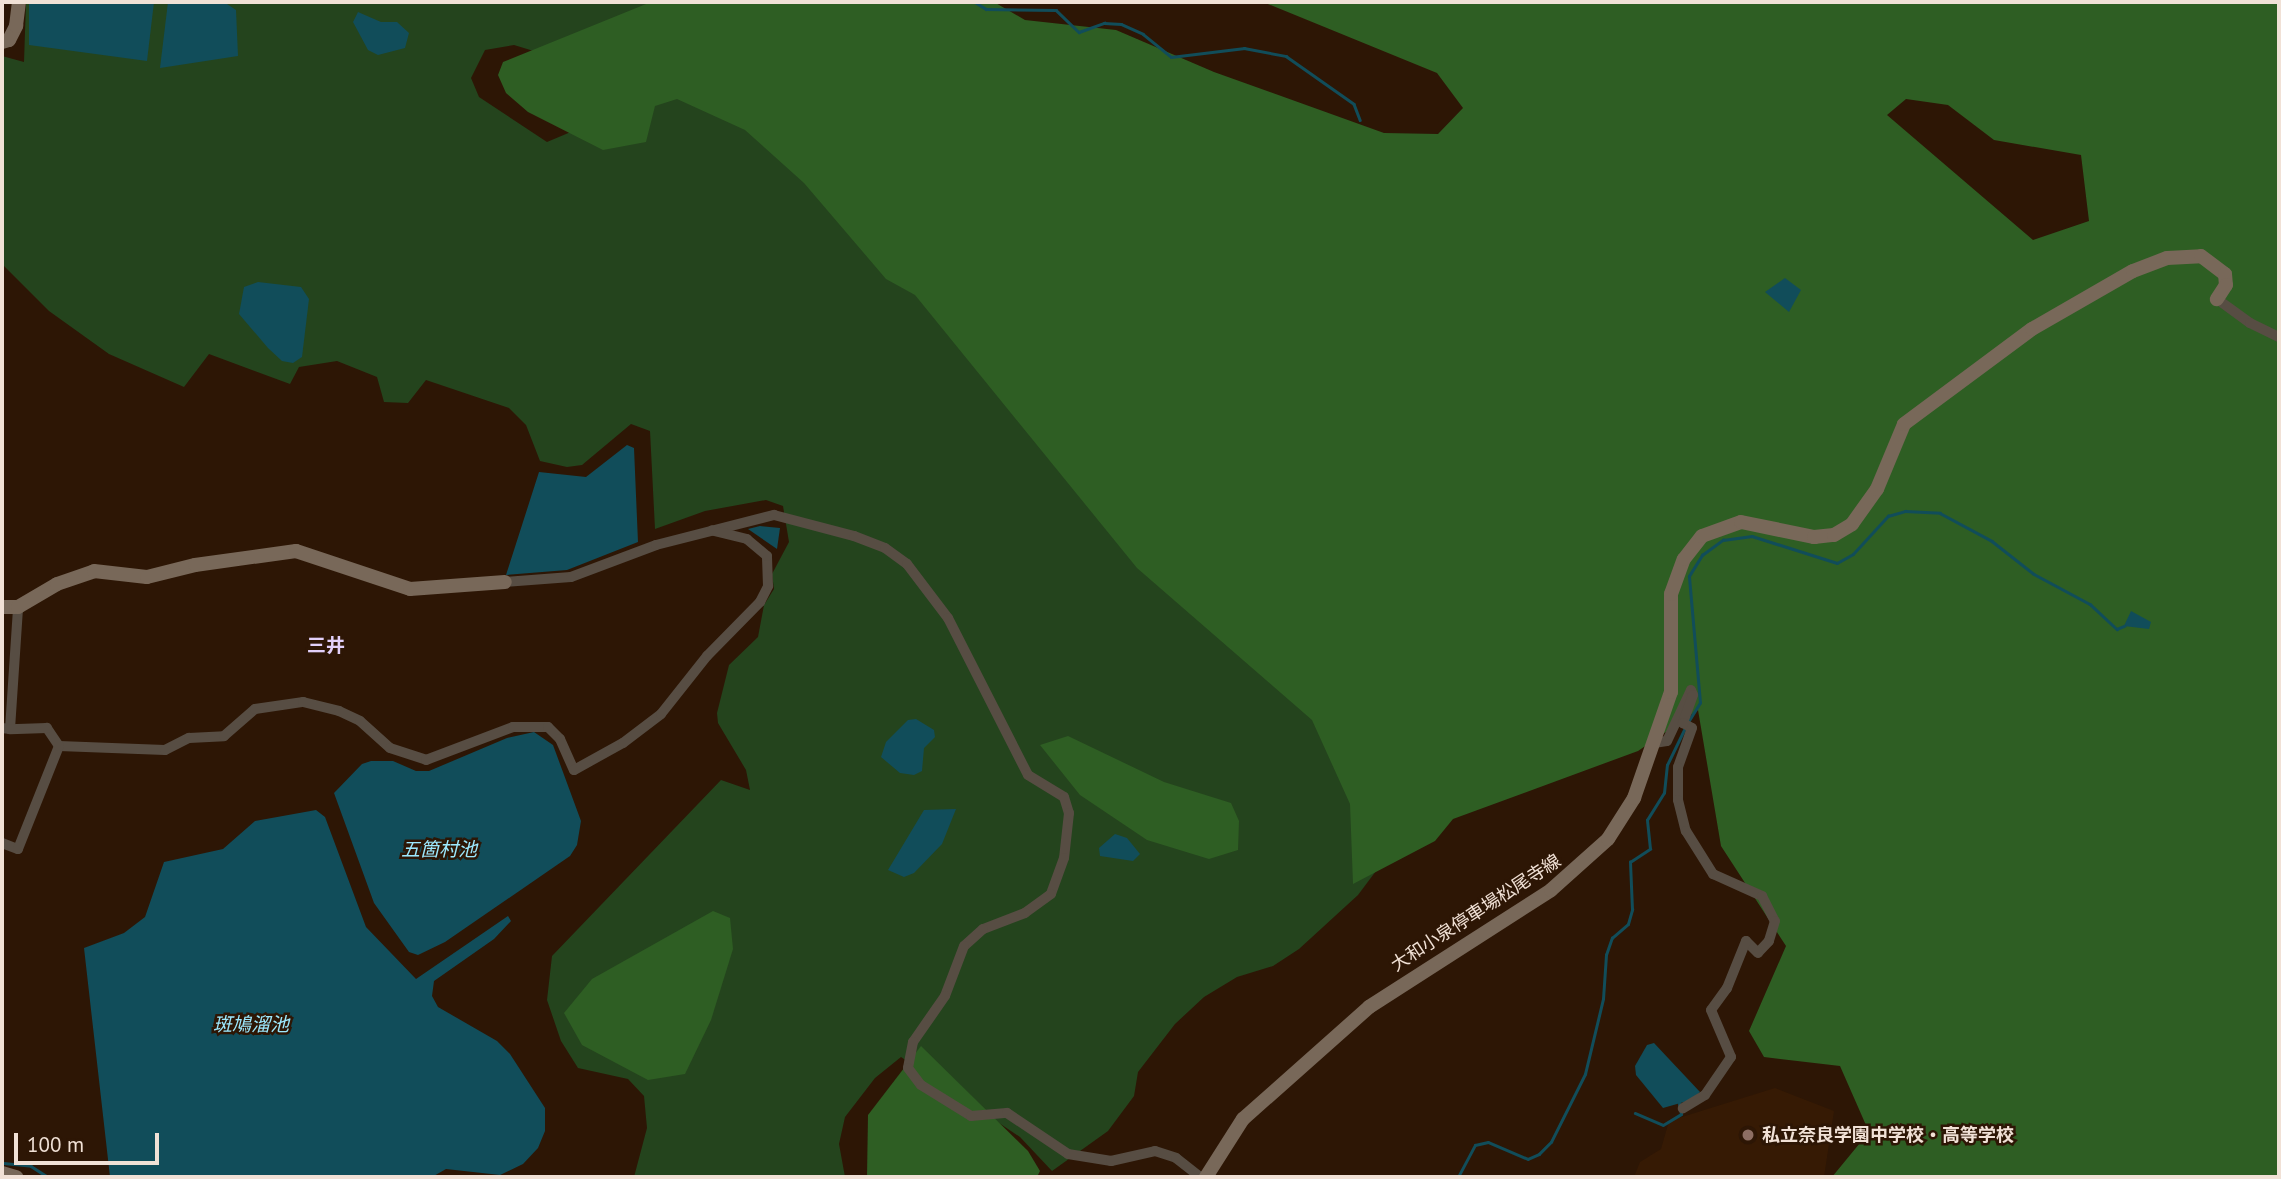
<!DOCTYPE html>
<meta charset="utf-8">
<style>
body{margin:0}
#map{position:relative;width:2281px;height:1179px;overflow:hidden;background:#2d1605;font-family:"PT Sans","Noto Sans JP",sans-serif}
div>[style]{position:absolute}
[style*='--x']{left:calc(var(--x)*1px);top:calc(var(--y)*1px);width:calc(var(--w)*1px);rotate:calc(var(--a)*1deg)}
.built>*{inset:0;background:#361a04}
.green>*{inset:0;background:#24441d}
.forest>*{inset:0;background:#2e5e23}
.water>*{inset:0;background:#114d5a}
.stream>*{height:2.5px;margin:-1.25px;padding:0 1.25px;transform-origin:1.25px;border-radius:1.25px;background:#114d5a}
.street>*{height:10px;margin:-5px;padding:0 5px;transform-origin:5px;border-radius:5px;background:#574d43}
.secondary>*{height:14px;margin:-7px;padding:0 7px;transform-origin:7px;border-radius:7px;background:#786859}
.dots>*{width:19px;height:19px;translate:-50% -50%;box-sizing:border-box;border:4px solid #2d1605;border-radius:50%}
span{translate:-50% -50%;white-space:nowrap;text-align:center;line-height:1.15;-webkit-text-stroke:5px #2d1605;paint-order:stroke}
.street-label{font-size:18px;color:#f1e1d6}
.poi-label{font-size:18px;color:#f1e1d6;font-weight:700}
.left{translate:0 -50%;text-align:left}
.neighbourhood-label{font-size:19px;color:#e2d0fa;font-weight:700}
.water-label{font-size:19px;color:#9ce8fd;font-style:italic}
.frame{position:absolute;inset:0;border:4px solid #f1e1d6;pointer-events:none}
.scale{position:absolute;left:14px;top:1133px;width:145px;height:32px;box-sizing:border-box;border:4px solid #f1e1d6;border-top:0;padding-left:9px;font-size:21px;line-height:24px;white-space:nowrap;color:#f1e1d6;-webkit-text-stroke:5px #2d1605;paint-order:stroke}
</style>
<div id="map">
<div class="built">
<div style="clip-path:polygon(1775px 1088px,1834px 1111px,1824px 1177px,1634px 1177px,1640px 1162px,1661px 1149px,1669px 1121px)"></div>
</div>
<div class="green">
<div style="clip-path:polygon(26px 2px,752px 2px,563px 60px,514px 45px,485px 50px,471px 78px,479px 97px,547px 142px,604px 118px,715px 85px,1278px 638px,1391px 851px,1358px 895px,1299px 949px,1273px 966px,1237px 977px,1204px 997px,1175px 1024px,1138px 1072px,1134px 1096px,1108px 1131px,1052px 1171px,1020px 1137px,901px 1057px,875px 1078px,845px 1117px,839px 1144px,845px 1177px,634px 1177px,647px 1128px,644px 1096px,628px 1079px,578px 1068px,561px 1041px,547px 1000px,552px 956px,721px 780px,750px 790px,746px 770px,718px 723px,717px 713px,729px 665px,758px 637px,764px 605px,774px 589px,772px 574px,789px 542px,783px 506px,766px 500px,705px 511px,655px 529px,650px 431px,631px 424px,582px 465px,567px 467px,540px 461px,526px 425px,509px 408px,426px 380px,408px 403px,384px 402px,377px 377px,337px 361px,299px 367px,290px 384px,209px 354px,184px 387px,109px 354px,49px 311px,2px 264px,2px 56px,24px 62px)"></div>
</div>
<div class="forest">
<div style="clip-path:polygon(evenodd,651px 2px,994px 2px,1025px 20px,1116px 30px,1214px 72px,1384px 133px,1438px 134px,1463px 108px,1437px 73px,1263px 2px,2279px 2px,2279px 1177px,1832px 1177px,1869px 1132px,1840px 1066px,1764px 1057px,1749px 1031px,1786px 946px,1721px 846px,1698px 710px,1638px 751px,1453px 819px,1435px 841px,1353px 884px,1350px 804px,1312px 720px,1137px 568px,915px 295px,886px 279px,804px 183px,745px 130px,677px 99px,655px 106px,646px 142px,603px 150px,528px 112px,506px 93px,498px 75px,503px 62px,651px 2px,1906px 99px,1948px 105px,1994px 140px,2081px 155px,2089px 221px,2033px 240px,1887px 115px,1906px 99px)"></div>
<div style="clip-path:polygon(1068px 736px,1164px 782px,1231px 803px,1239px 821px,1238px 850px,1209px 859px,1147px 840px,1080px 795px,1040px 745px)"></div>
<div style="clip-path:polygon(713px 911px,730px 918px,733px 949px,711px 1020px,685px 1074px,648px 1080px,582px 1045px,564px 1013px,592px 979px)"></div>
<div style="clip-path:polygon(921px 1046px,1028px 1151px,1040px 1171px,1037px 1177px,867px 1177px,868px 1115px)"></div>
</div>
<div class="water">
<div style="clip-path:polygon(29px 2px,154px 2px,147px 61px,29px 45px)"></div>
<div style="clip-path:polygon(168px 2px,224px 2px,236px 10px,238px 56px,160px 68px)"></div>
<div style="clip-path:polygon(358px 12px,381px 22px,397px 22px,409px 33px,405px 48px,378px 55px,368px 50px,353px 22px)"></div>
<div style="clip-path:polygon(1785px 278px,1801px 290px,1789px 312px,1765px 292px)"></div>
<div style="clip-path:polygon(258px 282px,301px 287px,309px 299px,302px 357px,293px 363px,282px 361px,268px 348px,239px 314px,244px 287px)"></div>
<div style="clip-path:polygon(627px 445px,634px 448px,638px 542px,567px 570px,506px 575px,539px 472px,586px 477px)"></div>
<div style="clip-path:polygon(760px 526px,780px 528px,777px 549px,748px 529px)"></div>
<div style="clip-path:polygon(2131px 611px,2151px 622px,2149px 629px,2124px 626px)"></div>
<div style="clip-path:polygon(916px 719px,934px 730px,935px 737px,924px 748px,922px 771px,914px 775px,900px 773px,881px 757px,886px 742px,908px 720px)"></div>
<div style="clip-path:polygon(534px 732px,553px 745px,581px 821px,577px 845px,570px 856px,445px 942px,418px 955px,409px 952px,374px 903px,334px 793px,362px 764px,371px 761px,393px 761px,416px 771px,429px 771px,507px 738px)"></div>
<div style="clip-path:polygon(956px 809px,942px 844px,914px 873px,904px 877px,888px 870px,924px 810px)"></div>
<div style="clip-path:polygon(316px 810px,325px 817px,366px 927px,416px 979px,508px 916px,511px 921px,494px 939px,434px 981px,432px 996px,438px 1007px,497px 1041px,510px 1054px,545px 1108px,545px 1131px,538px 1148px,523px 1164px,500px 1175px,446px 1169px,432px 1177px,110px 1177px,84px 948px,124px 933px,145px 917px,164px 862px,223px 849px,255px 821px)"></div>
<div style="clip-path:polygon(1115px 834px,1127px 838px,1140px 854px,1133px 861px,1100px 856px,1099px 848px)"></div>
<div style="clip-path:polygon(1654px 1043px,1700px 1092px,1691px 1100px,1663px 1108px,1636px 1075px,1635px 1066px,1647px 1045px)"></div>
</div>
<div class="stream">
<div style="--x:975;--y:2;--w:13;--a:32"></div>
<div style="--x:986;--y:9;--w:70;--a:0.8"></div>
<div style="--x:1056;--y:10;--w:32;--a:44"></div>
<div style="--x:1079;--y:32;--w:27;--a:-20"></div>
<div style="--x:1104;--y:23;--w:17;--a:3"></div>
<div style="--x:1121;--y:24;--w:24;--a:24"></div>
<div style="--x:1143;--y:34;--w:36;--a:39"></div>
<div style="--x:1171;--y:57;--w:74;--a:-7"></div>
<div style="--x:1244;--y:48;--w:43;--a:10.8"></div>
<div style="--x:1286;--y:56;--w:83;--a:35.2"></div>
<div style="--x:1354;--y:104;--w:17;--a:69"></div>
<div style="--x:1688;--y:722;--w:22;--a:-58"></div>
<div style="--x:1700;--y:703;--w:127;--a:-95"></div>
<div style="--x:1689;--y:576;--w:25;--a:-58"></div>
<div style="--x:1702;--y:555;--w:26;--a:-36"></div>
<div style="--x:1723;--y:540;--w:29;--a:-8"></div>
<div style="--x:1752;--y:536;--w:89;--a:17.6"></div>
<div style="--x:1837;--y:563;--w:18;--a:-29"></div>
<div style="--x:1853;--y:554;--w:52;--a:-47.4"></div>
<div style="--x:1888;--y:516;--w:18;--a:-16"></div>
<div style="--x:1905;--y:511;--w:35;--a:3"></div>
<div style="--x:1940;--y:513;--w:59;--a:28.3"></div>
<div style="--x:1992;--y:541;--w:53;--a:38.2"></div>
<div style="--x:2034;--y:574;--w:64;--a:28.2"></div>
<div style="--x:2090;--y:604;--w:37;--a:43"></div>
<div style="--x:2117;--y:629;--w:8;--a:-23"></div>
<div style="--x:1635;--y:1113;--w:30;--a:23"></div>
<div style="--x:1663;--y:1125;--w:21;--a:-31"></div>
<div style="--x:1681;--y:1114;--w:10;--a:-101"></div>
<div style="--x:4;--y:1163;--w:27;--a:6"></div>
<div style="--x:31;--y:1166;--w:20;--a:33"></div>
<div style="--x:1458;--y:1177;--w:36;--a:-62"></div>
<div style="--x:1475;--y:1145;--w:13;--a:-13"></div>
<div style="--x:1488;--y:1142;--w:43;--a:23"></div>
<div style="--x:1528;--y:1159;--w:12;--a:-24"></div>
<div style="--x:1539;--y:1154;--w:17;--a:-45"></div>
<div style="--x:1551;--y:1142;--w:76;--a:-63.4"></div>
<div style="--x:1585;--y:1074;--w:77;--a:-76.5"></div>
<div style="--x:1603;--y:999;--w:44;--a:-86.1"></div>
<div style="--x:1606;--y:955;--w:18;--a:-71"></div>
<div style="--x:1612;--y:938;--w:21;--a:-41"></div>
<div style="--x:1628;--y:924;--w:15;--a:-74"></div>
<div style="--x:1632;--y:910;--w:48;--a:-92.4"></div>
<div style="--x:1630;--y:862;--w:24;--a:-33"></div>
<div style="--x:1650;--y:849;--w:29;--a:-96"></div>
<div style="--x:1647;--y:820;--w:32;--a:-58"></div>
<div style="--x:1664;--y:793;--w:28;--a:-84"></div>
<div style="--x:1667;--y:765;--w:41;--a:-64.1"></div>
</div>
<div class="street">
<div style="--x:2217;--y:299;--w:41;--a:36"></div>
<div style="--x:2250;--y:323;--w:32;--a:26"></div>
<div style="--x:505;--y:582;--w:66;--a:-4.3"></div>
<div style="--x:571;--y:577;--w:91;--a:-20.6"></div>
<div style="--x:656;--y:545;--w:122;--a:-14.3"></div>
<div style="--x:774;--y:515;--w:83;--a:14.7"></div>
<div style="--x:854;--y:536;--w:33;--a:21"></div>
<div style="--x:885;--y:548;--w:27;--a:36"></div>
<div style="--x:907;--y:564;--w:68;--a:52.8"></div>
<div style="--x:948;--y:618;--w:176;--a:63"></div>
<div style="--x:1028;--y:775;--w:42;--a:31.4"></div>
<div style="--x:1064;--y:797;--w:17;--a:73"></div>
<div style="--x:1069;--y:813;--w:45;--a:96.3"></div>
<div style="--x:1064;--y:858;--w:38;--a:110"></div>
<div style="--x:1051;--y:894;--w:32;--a:144"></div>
<div style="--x:1025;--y:913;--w:45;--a:159.1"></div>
<div style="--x:983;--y:929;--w:25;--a:138"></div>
<div style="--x:964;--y:946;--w:53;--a:110.8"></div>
<div style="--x:945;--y:996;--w:56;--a:124.8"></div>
<div style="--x:913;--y:1042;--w:26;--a:101"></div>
<div style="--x:908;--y:1068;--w:21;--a:53"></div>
<div style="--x:921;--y:1085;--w:59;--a:31.8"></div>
<div style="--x:971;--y:1116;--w:36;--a:-5"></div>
<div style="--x:1007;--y:1113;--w:73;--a:33.9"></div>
<div style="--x:1068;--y:1154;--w:44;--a:9.2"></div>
<div style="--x:1111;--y:1161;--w:45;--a:-12.8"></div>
<div style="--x:1155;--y:1151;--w:22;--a:18"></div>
<div style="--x:1176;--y:1158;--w:31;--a:38"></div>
<div style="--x:2;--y:728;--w:8;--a:7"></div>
<div style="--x:10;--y:729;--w:122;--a:-86.2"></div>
<div style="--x:1654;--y:743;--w:13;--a:-9"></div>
<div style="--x:1667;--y:741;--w:56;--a:-64.8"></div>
<div style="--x:1691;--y:690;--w:5;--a:68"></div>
<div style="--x:1693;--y:695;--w:30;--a:110"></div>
<div style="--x:1683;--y:723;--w:10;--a:29"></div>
<div style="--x:1692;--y:728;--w:41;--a:109.7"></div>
<div style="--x:1678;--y:767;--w:33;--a:90"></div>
<div style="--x:1678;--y:800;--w:32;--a:76"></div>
<div style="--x:1686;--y:831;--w:51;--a:57.9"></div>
<div style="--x:1713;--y:874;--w:54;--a:24.2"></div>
<div style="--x:1762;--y:896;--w:28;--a:63"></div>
<div style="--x:1775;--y:921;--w:21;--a:107"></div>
<div style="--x:1769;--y:941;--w:16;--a:133"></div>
<div style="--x:1758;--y:953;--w:17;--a:-135"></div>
<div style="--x:1746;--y:941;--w:51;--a:112"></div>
<div style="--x:1727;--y:988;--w:27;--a:126"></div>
<div style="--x:1711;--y:1010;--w:51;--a:66.9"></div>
<div style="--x:1731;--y:1057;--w:46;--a:124.4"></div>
<div style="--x:1705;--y:1095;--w:26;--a:149"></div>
<div style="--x:59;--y:746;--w:106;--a:2.2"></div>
<div style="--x:165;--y:750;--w:27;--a:-27"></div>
<div style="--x:189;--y:738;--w:35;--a:-3"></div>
<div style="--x:224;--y:736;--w:41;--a:-41.1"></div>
<div style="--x:255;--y:709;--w:49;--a:-8.3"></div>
<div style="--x:303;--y:702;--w:37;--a:14"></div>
<div style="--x:339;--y:711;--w:23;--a:25"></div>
<div style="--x:360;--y:721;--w:40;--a:42"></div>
<div style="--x:390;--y:748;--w:38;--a:18"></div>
<div style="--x:426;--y:760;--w:93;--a:-20.8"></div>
<div style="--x:513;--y:727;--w:35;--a:0"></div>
<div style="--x:548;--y:727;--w:17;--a:45"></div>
<div style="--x:560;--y:739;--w:34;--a:66"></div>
<div style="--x:574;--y:770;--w:56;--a:-28.9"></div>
<div style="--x:623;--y:743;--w:48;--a:-37.3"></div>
<div style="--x:661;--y:714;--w:74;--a:-51.6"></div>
<div style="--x:707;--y:656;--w:76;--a:-45.5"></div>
<div style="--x:760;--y:602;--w:18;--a:-63"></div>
<div style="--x:768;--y:586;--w:30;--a:-92"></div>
<div style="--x:767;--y:556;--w:26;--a:-140"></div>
<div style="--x:747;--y:539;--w:36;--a:-166"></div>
<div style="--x:2;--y:843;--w:17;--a:21"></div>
<div style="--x:18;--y:849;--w:111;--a:-68.3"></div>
<div style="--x:59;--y:746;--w:22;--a:-124"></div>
<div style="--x:47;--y:728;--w:37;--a:178"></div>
</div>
<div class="secondary">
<div style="--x:2;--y:42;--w:7;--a:-16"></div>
<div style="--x:9;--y:40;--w:16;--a:-63"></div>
<div style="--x:16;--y:26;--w:24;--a:-83"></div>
<div style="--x:2;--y:607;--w:16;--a:0"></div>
<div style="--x:18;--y:607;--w:45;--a:-30.5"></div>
<div style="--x:57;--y:584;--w:39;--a:-19"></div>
<div style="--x:94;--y:571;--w:53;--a:6.5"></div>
<div style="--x:147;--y:577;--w:49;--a:-14"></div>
<div style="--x:195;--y:565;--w:102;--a:-7.9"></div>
<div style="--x:296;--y:551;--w:120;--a:18.4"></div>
<div style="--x:410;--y:589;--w:95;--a:-4.2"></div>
<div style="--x:2;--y:1173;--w:15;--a:16"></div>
<div style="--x:1206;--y:1177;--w:69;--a:-57.5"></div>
<div style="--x:1243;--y:1119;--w:169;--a:-41.6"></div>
<div style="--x:1369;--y:1007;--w:216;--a:-32.7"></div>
<div style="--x:1551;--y:890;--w:76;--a:-41.8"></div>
<div style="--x:1608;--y:839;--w:49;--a:-57.6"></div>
<div style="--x:1634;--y:798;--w:112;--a:-70.8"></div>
<div style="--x:1671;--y:692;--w:98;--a:-90"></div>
<div style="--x:1671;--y:594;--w:37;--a:-70"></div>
<div style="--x:1684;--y:559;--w:29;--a:-52"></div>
<div style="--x:1702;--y:536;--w:41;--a:-19.7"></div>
<div style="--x:1741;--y:522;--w:75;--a:11.6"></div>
<div style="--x:1814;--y:537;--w:20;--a:-6"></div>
<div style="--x:1834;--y:535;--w:21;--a:-31"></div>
<div style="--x:1852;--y:524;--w:43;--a:-54.5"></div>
<div style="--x:1877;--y:489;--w:70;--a:-67.4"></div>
<div style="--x:1904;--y:424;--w:159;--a:-36.6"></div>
<div style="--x:2032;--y:329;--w:116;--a:-29.9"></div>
<div style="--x:2133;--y:271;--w:36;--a:-21"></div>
<div style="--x:2167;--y:258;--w:34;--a:-3"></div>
<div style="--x:2201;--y:256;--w:30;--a:37"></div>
<div style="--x:2225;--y:274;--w:11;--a:85"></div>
<div style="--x:2226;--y:285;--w:17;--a:123"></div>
</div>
<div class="dots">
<div style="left:1748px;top:1135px;background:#8d6e63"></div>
</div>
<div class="street-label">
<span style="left:1476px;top:913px;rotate:-33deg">大和小泉停車場松尾寺線</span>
</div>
<div class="poi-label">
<span class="left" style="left:1762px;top:1135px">私立奈良学園中学校・高等学校</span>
</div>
<div class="neighbourhood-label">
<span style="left:326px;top:646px">三井</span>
</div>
<div class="water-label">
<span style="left:439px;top:850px">五箇村池</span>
<span style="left:251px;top:1025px">斑鳩溜池</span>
</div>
<div class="frame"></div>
<div class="scale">100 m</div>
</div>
